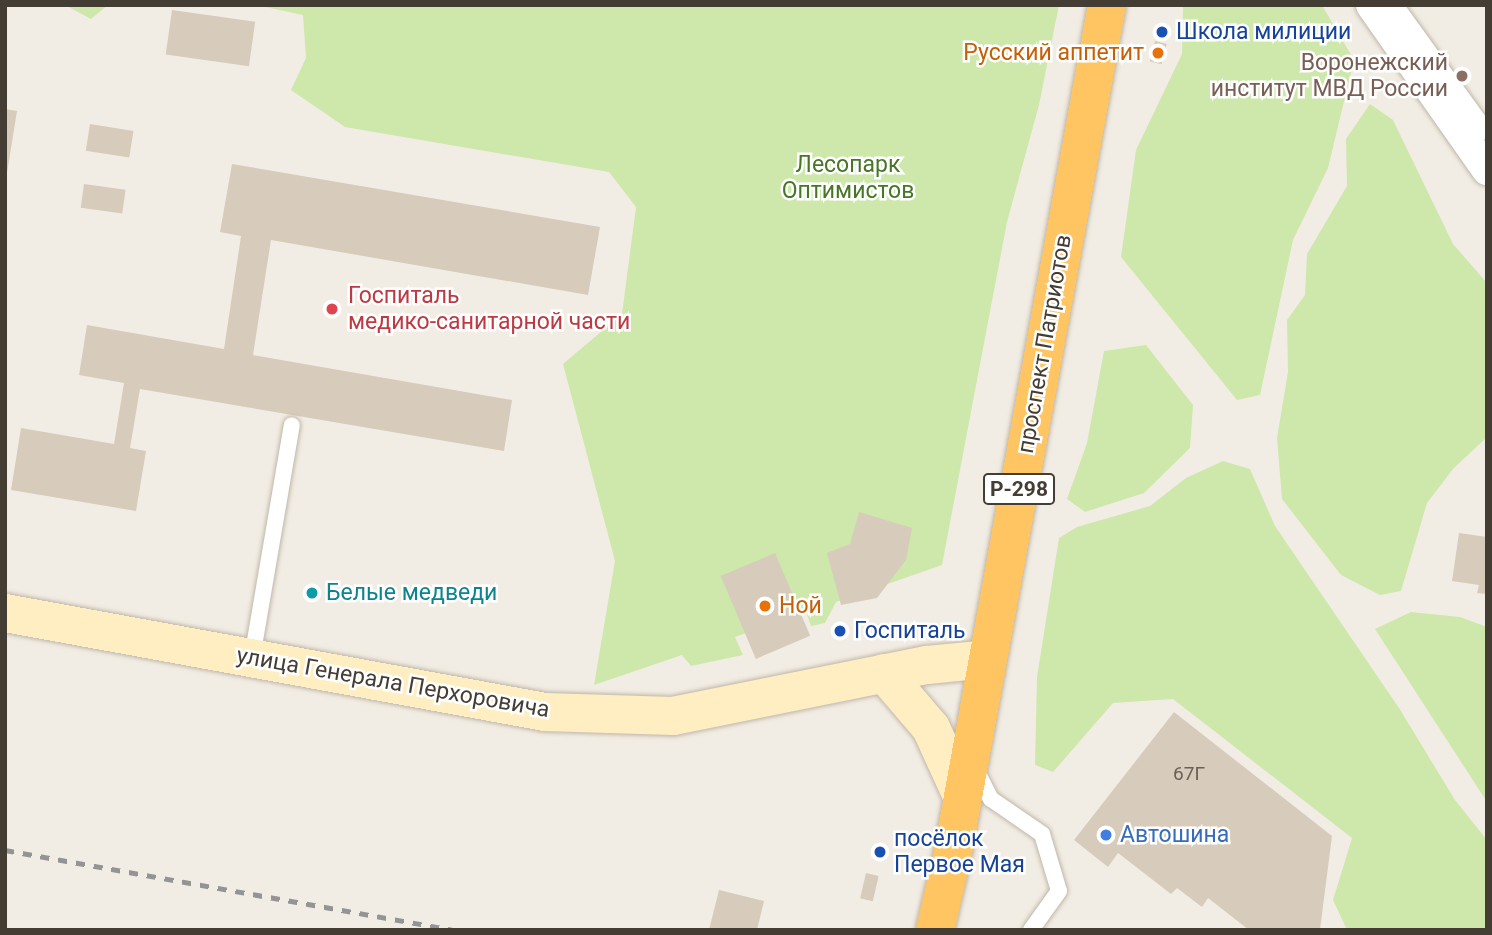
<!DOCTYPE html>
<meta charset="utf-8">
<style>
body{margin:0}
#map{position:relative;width:1492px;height:935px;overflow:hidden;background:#f2ede4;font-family:Roboto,sans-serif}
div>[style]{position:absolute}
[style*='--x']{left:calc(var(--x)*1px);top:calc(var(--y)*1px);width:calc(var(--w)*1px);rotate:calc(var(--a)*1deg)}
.green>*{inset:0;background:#cee7ab}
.building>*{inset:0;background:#d7cbbc;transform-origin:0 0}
.roads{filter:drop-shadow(0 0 2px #c0b7a9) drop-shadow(0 0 2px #c0b7a9)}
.lane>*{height:16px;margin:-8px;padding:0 8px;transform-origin:8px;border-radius:8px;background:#fff}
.street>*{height:30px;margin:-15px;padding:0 15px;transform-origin:15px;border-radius:15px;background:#fff}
.secondary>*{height:38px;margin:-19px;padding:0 19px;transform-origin:19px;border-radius:19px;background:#ffeec1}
.highway>*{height:38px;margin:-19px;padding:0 19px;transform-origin:19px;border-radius:19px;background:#ffc562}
.rail>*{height:5px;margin-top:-2.5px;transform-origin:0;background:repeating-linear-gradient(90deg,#949494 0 9px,transparent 0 18px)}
.dots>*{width:19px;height:19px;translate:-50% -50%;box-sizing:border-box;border:4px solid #fff;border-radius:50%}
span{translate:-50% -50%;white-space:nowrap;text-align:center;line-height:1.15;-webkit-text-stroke:5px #fff;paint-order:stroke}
.number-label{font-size:19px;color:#696056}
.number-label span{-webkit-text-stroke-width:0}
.shield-label span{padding:2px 5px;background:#fff;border:2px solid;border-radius:5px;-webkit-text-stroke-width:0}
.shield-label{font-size:21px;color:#443d34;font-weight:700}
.transit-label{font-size:23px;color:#164399}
.left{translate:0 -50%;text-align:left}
.food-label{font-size:23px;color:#c56008}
.right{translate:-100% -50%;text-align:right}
.education-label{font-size:23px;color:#785e54}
.park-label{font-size:23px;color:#487627}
.health-label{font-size:23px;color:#be3a42}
.street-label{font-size:23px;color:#443d34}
.culture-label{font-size:23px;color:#0d838f}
.shop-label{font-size:23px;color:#366cbe}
.frame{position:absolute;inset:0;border:7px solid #443d34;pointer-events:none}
</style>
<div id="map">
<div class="green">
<div style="clip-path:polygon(65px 5px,108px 5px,91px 19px)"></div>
<div style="clip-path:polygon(256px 5px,1059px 5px,1039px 105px,1007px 222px,942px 565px,836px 602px,825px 623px,811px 626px,806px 612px,735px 637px,743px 655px,691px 666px,682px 655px,594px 685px,615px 561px,563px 364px,622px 314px,636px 207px,609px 172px,345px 127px,291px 90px,306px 58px,303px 15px)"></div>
<div style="clip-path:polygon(1183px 5px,1322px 5px,1354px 60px,1328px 168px,1293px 240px,1260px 395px,1237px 400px,1121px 257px,1136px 150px,1182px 54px)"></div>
<div style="clip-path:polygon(1370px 104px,1393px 120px,1453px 244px,1487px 283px,1487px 437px,1453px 469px,1427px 503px,1401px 591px,1380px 595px,1341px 575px,1282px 499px,1277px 438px,1288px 372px,1287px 320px,1305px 295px,1307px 254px,1347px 186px,1346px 139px)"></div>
<div style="clip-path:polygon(1146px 345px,1193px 405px,1190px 448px,1144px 493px,1085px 512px,1067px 499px,1087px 443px,1104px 351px)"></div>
<div style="clip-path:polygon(1223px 461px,1250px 469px,1275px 526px,1399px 708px,1455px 800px,1487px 840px,1487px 930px,1347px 930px,1333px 900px,1352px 838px,1173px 699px,1113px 703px,1053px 772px,1035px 765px,1037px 677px,1059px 538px,1077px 527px,1150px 506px,1186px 478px)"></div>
<div style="clip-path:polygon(1411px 612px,1460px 617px,1487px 627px,1487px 802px,1375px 629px)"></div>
</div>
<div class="building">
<div style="left:172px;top:10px;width:84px;height:45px;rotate:8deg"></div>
<div style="left:1155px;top:41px;width:12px;height:21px;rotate:14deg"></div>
<div style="clip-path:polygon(5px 109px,17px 111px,7px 173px,5px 173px)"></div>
<div style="left:90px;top:124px;width:44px;height:27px;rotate:9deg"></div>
<div style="clip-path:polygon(232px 164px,600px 227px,588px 295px,271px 240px,253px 355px,512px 400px,504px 451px,140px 389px,130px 448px,146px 451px,136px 511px,11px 490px,21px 428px,114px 444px,124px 383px,79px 375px,87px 325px,224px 349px,241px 236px,220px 232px)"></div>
<div style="left:84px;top:184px;width:42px;height:24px;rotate:8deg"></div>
<div style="clip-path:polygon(859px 512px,912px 528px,906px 560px,877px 598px,841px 605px,827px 553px,850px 544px)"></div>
<div style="clip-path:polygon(1459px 533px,1487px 537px,1487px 594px,1477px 593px,1479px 585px,1452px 581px)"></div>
<div style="left:775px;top:553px;width:90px;height:59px;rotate:67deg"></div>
<div style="clip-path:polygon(1174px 712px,1332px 836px,1320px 930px,1249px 930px,1208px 898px,1202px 907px,1177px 888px,1171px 894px,1118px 853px,1108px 867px,1074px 840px)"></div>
<div style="left:866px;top:873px;width:13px;height:26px;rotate:13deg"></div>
<div style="clip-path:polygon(719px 890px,764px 901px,757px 930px,709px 930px)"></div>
</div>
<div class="roads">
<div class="lane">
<div style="--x:1395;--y:5;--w:157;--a:54.1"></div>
<div style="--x:252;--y:658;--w:236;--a:-80.3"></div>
<div style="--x:975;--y:768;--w:35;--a:63"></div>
<div style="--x:991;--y:799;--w:62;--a:34.5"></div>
<div style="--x:1042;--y:834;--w:59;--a:73.4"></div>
<div style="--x:1059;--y:891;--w:48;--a:125.7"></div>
</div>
<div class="street">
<div style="--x:1371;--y:5;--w:202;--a:54.9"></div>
</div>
<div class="secondary">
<div style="--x:5;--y:613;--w:549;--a:10.39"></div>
<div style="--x:545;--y:712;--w:128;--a:1.8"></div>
<div style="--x:673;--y:716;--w:259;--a:-11.4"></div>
<div style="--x:927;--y:665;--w:61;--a:-5.6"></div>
<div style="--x:884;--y:673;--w:72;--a:49.5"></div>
<div style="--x:931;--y:728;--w:75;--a:65.5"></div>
</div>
<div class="highway">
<div style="--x:935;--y:930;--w:80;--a:-77"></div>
<div style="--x:953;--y:852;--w:861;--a:-79.7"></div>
</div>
</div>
<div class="rail">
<div style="--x:5;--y:850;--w:454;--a:10.1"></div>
</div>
<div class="dots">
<div style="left:1162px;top:32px;background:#1a4fb4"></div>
<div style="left:1158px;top:53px;background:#e8710a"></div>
<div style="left:1462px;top:76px;background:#8d6e63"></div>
<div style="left:332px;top:309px;background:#e0444e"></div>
<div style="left:312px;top:593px;background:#0f9aa8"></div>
<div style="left:765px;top:606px;background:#e8710a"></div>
<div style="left:840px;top:631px;background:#1a4fb4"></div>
<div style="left:1106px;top:835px;background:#3f7fe0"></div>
<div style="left:880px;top:852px;background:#1a4fb4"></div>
</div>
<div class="number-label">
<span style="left:1189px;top:774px">67Г</span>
</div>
<div class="shield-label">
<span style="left:1019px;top:489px">Р-298</span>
</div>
<div class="transit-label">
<span class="left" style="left:1176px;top:32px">Школа милиции</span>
<span class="left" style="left:854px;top:631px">Госпиталь</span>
<span class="left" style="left:894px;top:852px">посёлок<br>Первое Мая</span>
</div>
<div class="food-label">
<span class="right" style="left:1144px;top:53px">Русский аппетит</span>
<span class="left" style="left:779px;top:606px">Ной</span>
</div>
<div class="education-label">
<span class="right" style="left:1448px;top:76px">Воронежский<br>институт МВД России</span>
</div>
<div class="park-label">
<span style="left:848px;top:178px">Лесопарк<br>Оптимистов</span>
</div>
<div class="health-label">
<span class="left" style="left:348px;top:309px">Госпиталь<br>медико-санитарной части</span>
</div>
<div class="street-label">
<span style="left:1045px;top:344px;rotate:-80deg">проспект Патриотов</span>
<span style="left:393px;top:683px;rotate:10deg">улица Генерала Перхоровича</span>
</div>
<div class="culture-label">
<span class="left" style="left:326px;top:593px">Белые медведи</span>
</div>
<div class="shop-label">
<span class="left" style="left:1120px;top:835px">Автошина</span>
</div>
<div class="frame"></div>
</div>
